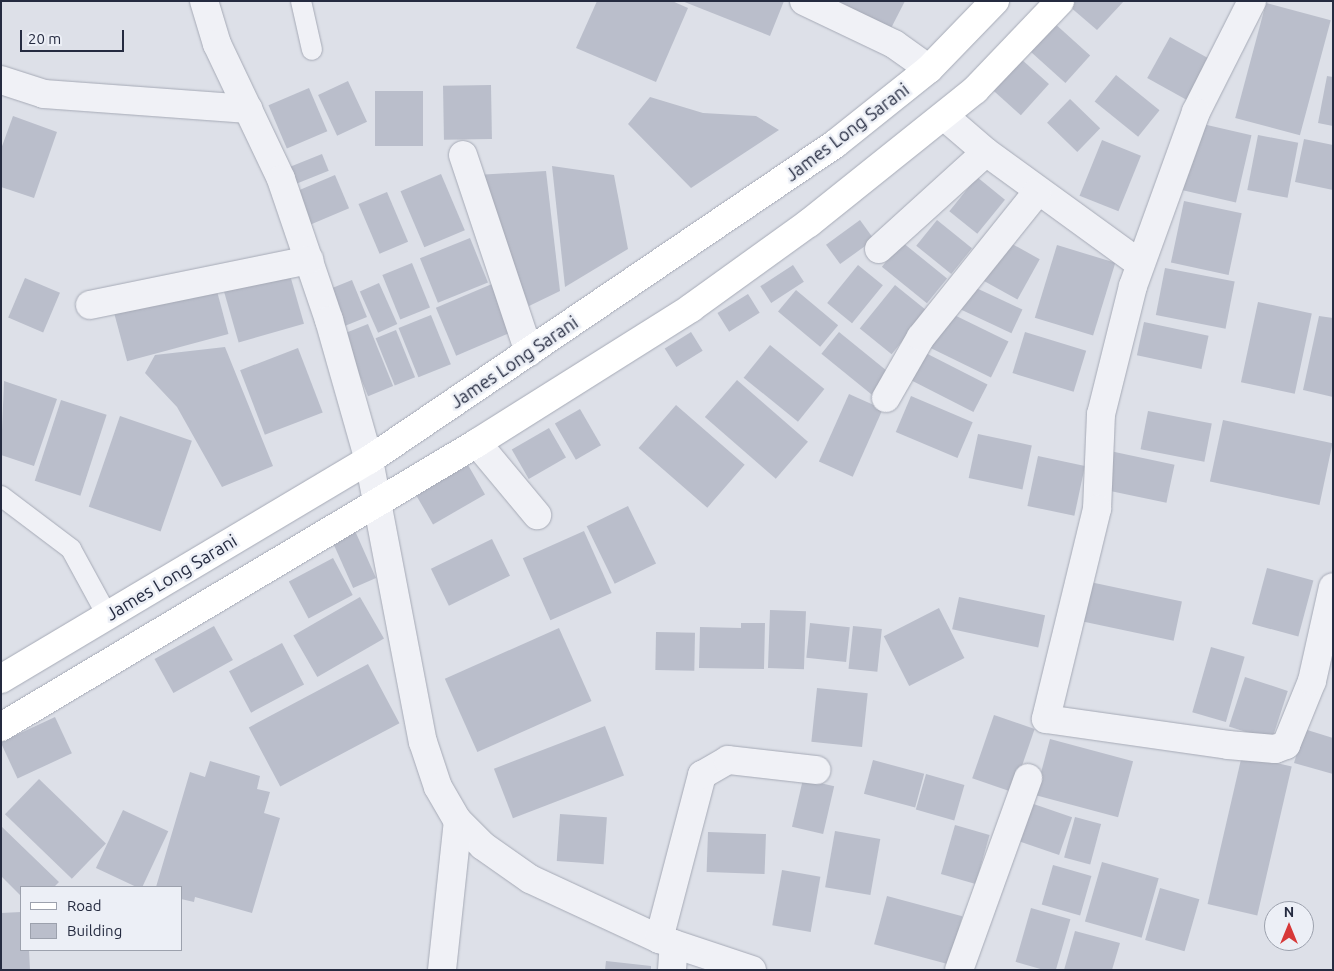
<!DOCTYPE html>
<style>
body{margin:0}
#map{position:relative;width:1334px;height:971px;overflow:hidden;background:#dde0e8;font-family:Ubuntu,sans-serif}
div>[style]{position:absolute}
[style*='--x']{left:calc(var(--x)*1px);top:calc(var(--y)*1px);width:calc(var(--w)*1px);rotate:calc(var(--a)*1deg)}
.building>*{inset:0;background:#babecb;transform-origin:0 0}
.roads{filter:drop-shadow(0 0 1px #a6aab6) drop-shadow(0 0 1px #a6aab6)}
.lane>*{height:20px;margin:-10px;padding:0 10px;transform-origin:10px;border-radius:10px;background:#f0f1f6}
.street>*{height:28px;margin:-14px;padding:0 14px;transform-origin:14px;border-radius:14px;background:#f0f1f6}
.secondary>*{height:28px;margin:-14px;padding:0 14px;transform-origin:14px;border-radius:14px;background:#fff}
span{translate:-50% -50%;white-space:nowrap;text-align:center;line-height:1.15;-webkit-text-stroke:5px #eceff6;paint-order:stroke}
.street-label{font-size:18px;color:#252b40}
.frame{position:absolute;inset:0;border:2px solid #252b40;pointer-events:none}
.legend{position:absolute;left:20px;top:886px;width:162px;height:65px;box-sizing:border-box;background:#eceff6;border:1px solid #9ca1ad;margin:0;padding:6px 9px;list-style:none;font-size:15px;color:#252b40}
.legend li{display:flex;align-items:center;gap:10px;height:25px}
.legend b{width:25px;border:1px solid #9ca1ad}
.north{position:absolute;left:1264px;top:901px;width:50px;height:50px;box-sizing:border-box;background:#eceff6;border:1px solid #9ca1ad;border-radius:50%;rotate:0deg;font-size:14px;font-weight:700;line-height:20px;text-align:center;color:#252b40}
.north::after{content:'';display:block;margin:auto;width:18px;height:22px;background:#d73838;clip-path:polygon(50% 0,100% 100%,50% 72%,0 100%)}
.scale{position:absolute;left:20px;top:30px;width:104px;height:22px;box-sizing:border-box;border:2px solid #252b40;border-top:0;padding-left:6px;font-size:15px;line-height:18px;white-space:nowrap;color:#252b40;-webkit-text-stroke:4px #eceff6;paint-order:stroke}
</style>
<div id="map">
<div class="building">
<div style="clip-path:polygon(597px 1px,672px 1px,688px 8px,656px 82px,576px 48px)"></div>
<div style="clip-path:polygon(682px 1px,784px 1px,770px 36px)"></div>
<div style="clip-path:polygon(821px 1px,905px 1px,887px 36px)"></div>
<div style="clip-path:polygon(1073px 1px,1124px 1px,1097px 30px,1069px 6px)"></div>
<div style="left:1266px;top:3px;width:67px;height:119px;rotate:15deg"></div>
<div style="left:1053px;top:22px;width:50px;height:37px;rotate:42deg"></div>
<div style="left:1170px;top:37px;width:52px;height:47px;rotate:29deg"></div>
<div style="left:1020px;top:58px;width:39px;height:42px;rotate:42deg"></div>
<div style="left:1116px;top:75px;width:56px;height:34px;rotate:39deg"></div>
<div style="clip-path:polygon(1327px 76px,1333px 77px,1333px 126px,1318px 123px)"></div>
<div style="left:348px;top:81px;width:45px;height:33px;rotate:65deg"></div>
<div style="left:491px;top:85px;width:54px;height:48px;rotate:89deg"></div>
<div style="left:309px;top:88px;width:47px;height:44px;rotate:67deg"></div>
<div style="left:375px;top:91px;width:48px;height:55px"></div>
<div style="clip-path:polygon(650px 97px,703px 113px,756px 116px,779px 130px,691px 188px,628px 124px)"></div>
<div style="left:1070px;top:99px;width:42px;height:33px;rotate:44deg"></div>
<div style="clip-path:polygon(13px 116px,57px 132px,34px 198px,1px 187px,1px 149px)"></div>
<div style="left:1194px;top:122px;width:59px;height:69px;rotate:13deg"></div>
<div style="left:1258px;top:135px;width:41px;height:56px;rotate:11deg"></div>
<div style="clip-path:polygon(1304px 139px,1333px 145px,1333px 190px,1295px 182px)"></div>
<div style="left:1102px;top:140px;width:42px;height:60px;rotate:22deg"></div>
<div style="left:322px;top:154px;width:18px;height:35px;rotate:68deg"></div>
<div style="clip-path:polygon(552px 166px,614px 175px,628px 249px,565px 287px)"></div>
<div style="clip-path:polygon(546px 171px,560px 291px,529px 306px,476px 175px)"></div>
<div style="left:441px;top:174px;width:61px;height:44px;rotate:67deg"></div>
<div style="left:335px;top:175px;width:36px;height:43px;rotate:67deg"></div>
<div style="left:977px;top:177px;width:36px;height:44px;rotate:39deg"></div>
<div style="left:387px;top:192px;width:54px;height:31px;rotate:67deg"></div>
<div style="left:1184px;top:201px;width:59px;height:63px;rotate:12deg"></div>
<div style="left:860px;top:220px;width:24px;height:42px;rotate:54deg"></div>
<div style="left:937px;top:220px;width:45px;height:33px;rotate:39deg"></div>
<div style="left:996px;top:235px;width:50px;height:46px;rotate:29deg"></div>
<div style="left:470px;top:238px;width:48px;height:54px;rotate:68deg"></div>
<div style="left:902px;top:242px;width:58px;height:32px;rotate:39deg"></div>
<div style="left:1057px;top:245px;width:61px;height:76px;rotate:17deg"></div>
<div style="left:412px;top:263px;width:48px;height:32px;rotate:68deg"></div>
<div style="left:793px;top:265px;width:20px;height:39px;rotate:57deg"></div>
<div style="left:858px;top:265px;width:32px;height:49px;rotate:39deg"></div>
<div style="left:288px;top:268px;width:58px;height:68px;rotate:74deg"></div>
<div style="left:1165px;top:268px;width:71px;height:48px;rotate:11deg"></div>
<div style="left:25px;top:278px;width:38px;height:43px;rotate:23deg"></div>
<div style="left:214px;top:280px;width:56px;height:105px;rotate:75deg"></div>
<div style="left:352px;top:280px;width:40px;height:26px;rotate:68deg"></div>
<div style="left:959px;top:280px;width:70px;height:26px;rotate:25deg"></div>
<div style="left:379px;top:283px;width:45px;height:21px;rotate:66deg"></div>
<div style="left:492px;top:284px;width:52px;height:61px;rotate:67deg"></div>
<div style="left:895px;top:285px;width:41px;height:56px;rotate:39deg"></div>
<div style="left:796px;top:290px;width:55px;height:28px;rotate:40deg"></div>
<div style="left:748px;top:294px;width:22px;height:36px;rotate:58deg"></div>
<div style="left:1258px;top:302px;width:55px;height:82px;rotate:12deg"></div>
<div style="left:942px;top:309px;width:74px;height:40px;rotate:26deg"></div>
<div style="left:431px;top:315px;width:53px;height:35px;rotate:68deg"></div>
<div style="clip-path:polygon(1319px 316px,1333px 318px,1333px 397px,1303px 390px)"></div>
<div style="left:1144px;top:322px;width:66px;height:34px;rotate:12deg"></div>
<div style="left:368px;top:324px;width:67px;height:27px;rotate:68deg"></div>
<div style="left:396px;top:330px;width:51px;height:22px;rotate:68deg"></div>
<div style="left:691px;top:332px;width:22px;height:31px;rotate:58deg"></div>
<div style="left:839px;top:332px;width:67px;height:28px;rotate:39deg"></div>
<div style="left:1025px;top:332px;width:64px;height:43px;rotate:17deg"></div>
<div style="left:770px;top:345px;width:70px;height:42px;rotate:39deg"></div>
<div style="left:910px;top:345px;width:87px;height:31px;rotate:27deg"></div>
<div style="clip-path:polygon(225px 347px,273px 466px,222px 487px,177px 407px,145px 373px,155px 355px)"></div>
<div style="left:298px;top:348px;width:69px;height:62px;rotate:69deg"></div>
<div style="left:737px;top:380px;width:94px;height:49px;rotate:41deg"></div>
<div style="clip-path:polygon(4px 381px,57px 399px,34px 466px,1px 455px)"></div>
<div style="left:849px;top:394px;width:37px;height:74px;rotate:24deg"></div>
<div style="left:911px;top:396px;width:67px;height:39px;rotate:23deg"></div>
<div style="left:61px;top:400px;width:48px;height:85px;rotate:18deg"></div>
<div style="left:676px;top:405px;width:91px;height:57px;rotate:41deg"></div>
<div style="left:580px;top:409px;width:42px;height:29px;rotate:60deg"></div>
<div style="left:1148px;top:411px;width:65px;height:39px;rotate:11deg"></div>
<div style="left:120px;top:416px;width:76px;height:96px;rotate:19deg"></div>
<div style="left:1223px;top:420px;width:112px;height:63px;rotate:12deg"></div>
<div style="left:549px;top:428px;width:34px;height:43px;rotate:60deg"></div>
<div style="left:978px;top:434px;width:55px;height:45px;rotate:12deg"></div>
<div style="left:1110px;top:451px;width:66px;height:39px;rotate:12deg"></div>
<div style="left:1038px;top:456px;width:48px;height:51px;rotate:12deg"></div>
<div style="left:468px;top:465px;width:34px;height:60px;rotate:60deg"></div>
<div style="left:628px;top:506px;width:64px;height:46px;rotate:64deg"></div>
<div style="left:352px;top:524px;width:59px;height:25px;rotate:66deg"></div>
<div style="left:584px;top:531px;width:68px;height:67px;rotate:66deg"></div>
<div style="left:492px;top:539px;width:41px;height:68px;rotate:64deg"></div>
<div style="left:333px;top:558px;width:42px;height:50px;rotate:62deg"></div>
<div style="left:1267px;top:568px;width:48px;height:58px;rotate:15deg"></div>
<div style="left:1090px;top:582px;width:94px;height:40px;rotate:12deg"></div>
<div style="left:360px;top:597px;width:48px;height:77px;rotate:60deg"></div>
<div style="left:959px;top:597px;width:88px;height:33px;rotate:12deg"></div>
<div style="left:939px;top:608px;width:56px;height:62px;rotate:63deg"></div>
<div style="left:770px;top:610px;width:36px;height:58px;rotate:2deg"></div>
<div style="clip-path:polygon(741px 623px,765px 623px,764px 669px,699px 668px,700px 627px,741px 628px)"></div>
<div style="left:810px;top:623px;width:40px;height:35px;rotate:6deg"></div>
<div style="left:214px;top:626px;width:39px;height:68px;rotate:61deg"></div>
<div style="left:853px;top:626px;width:29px;height:43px;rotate:6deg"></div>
<div style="left:559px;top:628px;width:80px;height:125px;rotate:66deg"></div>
<div style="left:656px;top:632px;width:39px;height:38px;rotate:1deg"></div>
<div style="left:282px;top:643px;width:47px;height:60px;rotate:62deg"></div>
<div style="left:1211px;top:647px;width:35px;height:68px;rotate:16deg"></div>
<div style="left:368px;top:664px;width:67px;height:135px;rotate:62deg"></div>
<div style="left:1245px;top:677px;width:45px;height:52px;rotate:18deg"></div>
<div style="left:817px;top:688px;width:51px;height:54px;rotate:6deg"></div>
<div style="left:994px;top:715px;width:43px;height:67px;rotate:19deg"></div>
<div style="left:55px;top:717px;width:40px;height:60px;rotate:65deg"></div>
<div style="left:605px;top:726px;width:53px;height:119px;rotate:69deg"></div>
<div style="clip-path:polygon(1304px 729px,1333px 738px,1333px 774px,1294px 763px)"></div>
<div style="left:1050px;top:739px;width:86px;height:58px;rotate:15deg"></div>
<div style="left:1242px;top:755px;width:51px;height:153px;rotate:13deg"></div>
<div style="left:873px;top:760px;width:53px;height:35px;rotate:15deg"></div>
<div style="clip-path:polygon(210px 761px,260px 776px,257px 789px,270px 792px,264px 813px,280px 818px,252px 913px,195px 897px,194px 902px,181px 899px,181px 887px,156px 887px,190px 772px,205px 777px)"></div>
<div style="left:926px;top:774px;width:40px;height:37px;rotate:16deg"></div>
<div style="left:39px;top:779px;width:93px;height:49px;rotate:44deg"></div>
<div style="left:803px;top:779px;width:32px;height:49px;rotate:13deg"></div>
<div style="left:1022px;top:800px;width:53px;height:40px;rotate:19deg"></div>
<div style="left:123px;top:810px;width:50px;height:64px;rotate:25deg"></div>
<div style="left:560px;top:814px;width:47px;height:47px;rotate:4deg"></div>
<div style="left:1075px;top:817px;width:27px;height:42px;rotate:15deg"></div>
<div style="left:955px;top:825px;width:36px;height:51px;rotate:16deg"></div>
<div style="clip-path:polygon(1px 826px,59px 882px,54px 887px,21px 887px,21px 896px,1px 876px)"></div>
<div style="left:835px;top:831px;width:46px;height:57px;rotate:10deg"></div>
<div style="left:708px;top:832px;width:58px;height:40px;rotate:2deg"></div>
<div style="left:1102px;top:862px;width:59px;height:62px;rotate:16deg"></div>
<div style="left:1053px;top:865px;width:40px;height:41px;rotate:16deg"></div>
<div style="left:782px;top:870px;width:39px;height:56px;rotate:10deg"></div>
<div style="left:1160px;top:888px;width:41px;height:54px;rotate:16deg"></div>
<div style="left:887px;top:896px;width:78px;height:50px;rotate:15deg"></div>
<div style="left:1031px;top:908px;width:41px;height:56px;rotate:16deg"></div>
<div style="clip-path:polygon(21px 912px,21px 950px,29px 950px,30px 970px,1px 970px,1px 913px)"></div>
<div style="clip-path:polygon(1075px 931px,1120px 943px,1112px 970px,1064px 970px)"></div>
<div style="clip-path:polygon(606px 961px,651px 966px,651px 970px,605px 970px)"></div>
</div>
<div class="roads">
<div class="lane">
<div style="--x:301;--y:1;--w:50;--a:77.3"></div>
<div style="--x:1;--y:496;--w:88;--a:37.1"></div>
<div style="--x:71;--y:549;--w:75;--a:61.4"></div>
</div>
<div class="street">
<div style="--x:204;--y:1;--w:45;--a:73.2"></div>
<div style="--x:217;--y:44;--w:149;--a:64.6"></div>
<div style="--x:281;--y:179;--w:149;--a:71.2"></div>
<div style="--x:329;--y:320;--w:146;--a:74.1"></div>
<div style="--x:369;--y:460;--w:287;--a:79.2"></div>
<div style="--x:423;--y:742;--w:47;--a:71.6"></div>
<div style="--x:438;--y:787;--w:39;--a:60"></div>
<div style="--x:458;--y:821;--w:35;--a:45"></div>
<div style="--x:483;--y:846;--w:57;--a:35.1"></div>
<div style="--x:530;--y:879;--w:142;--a:24.9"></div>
<div style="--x:659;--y:939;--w:98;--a:18.4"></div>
<div style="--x:804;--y:1;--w:100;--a:25.5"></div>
<div style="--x:894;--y:44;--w:43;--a:35.5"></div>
<div style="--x:1252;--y:1;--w:124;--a:116.8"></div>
<div style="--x:1196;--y:112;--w:185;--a:109.9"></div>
<div style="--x:1133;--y:286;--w:132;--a:104"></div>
<div style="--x:1101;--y:414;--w:95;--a:92.4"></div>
<div style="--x:1097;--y:509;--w:216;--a:103.7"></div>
<div style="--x:1046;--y:719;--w:184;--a:8.1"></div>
<div style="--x:1228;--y:745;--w:47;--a:4.9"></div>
<div style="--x:1275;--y:749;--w:12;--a:-20"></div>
<div style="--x:1286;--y:745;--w:69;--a:-67.9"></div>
<div style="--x:1312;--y:681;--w:96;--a:-77.4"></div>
<div style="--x:1;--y:80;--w:45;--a:18"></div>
<div style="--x:44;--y:94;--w:205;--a:4.2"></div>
<div style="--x:944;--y:116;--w:55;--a:40.6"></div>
<div style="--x:463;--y:155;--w:208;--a:71.5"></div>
<div style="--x:879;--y:249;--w:144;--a:-42.2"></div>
<div style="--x:986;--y:152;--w:190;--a:36"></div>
<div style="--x:90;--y:305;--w:224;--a:-11.6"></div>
<div style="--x:886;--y:398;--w:70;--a:-60.2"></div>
<div style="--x:921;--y:337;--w:186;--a:-51.3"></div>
<div style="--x:477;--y:443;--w:94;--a:50.2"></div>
<div style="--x:659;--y:939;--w:170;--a:-75.3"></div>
<div style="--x:702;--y:775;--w:30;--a:-30"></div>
<div style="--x:728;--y:760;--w:89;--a:6.5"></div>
<div style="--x:442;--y:970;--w:150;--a:-83.9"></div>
<div style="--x:672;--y:970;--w:26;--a:-86"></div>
<div style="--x:959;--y:970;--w:204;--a:-70.2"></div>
</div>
<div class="secondary">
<div style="--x:1;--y:679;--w:428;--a:-30.8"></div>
<div style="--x:369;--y:460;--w:563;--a:-34.14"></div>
<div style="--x:835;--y:144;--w:120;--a:-38.6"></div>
<div style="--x:929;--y:69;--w:95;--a:-45.9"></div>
<div style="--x:1;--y:727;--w:554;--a:-30.82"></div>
<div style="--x:477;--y:443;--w:253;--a:-32.2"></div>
<div style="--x:691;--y:308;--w:145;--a:-35.8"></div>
<div style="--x:809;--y:223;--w:213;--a:-38.7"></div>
<div style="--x:975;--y:90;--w:123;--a:-46.3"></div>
</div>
</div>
<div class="street-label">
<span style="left:847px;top:132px;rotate:-37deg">James Long Sarani</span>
<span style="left:514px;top:362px;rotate:-34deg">James Long Sarani</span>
<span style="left:171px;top:577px;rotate:-31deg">James Long Sarani</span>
</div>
<div class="frame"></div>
<ul class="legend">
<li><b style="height:6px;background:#fff"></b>Road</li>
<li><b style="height:14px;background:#babecb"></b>Building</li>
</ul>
<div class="north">N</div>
<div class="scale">20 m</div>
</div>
